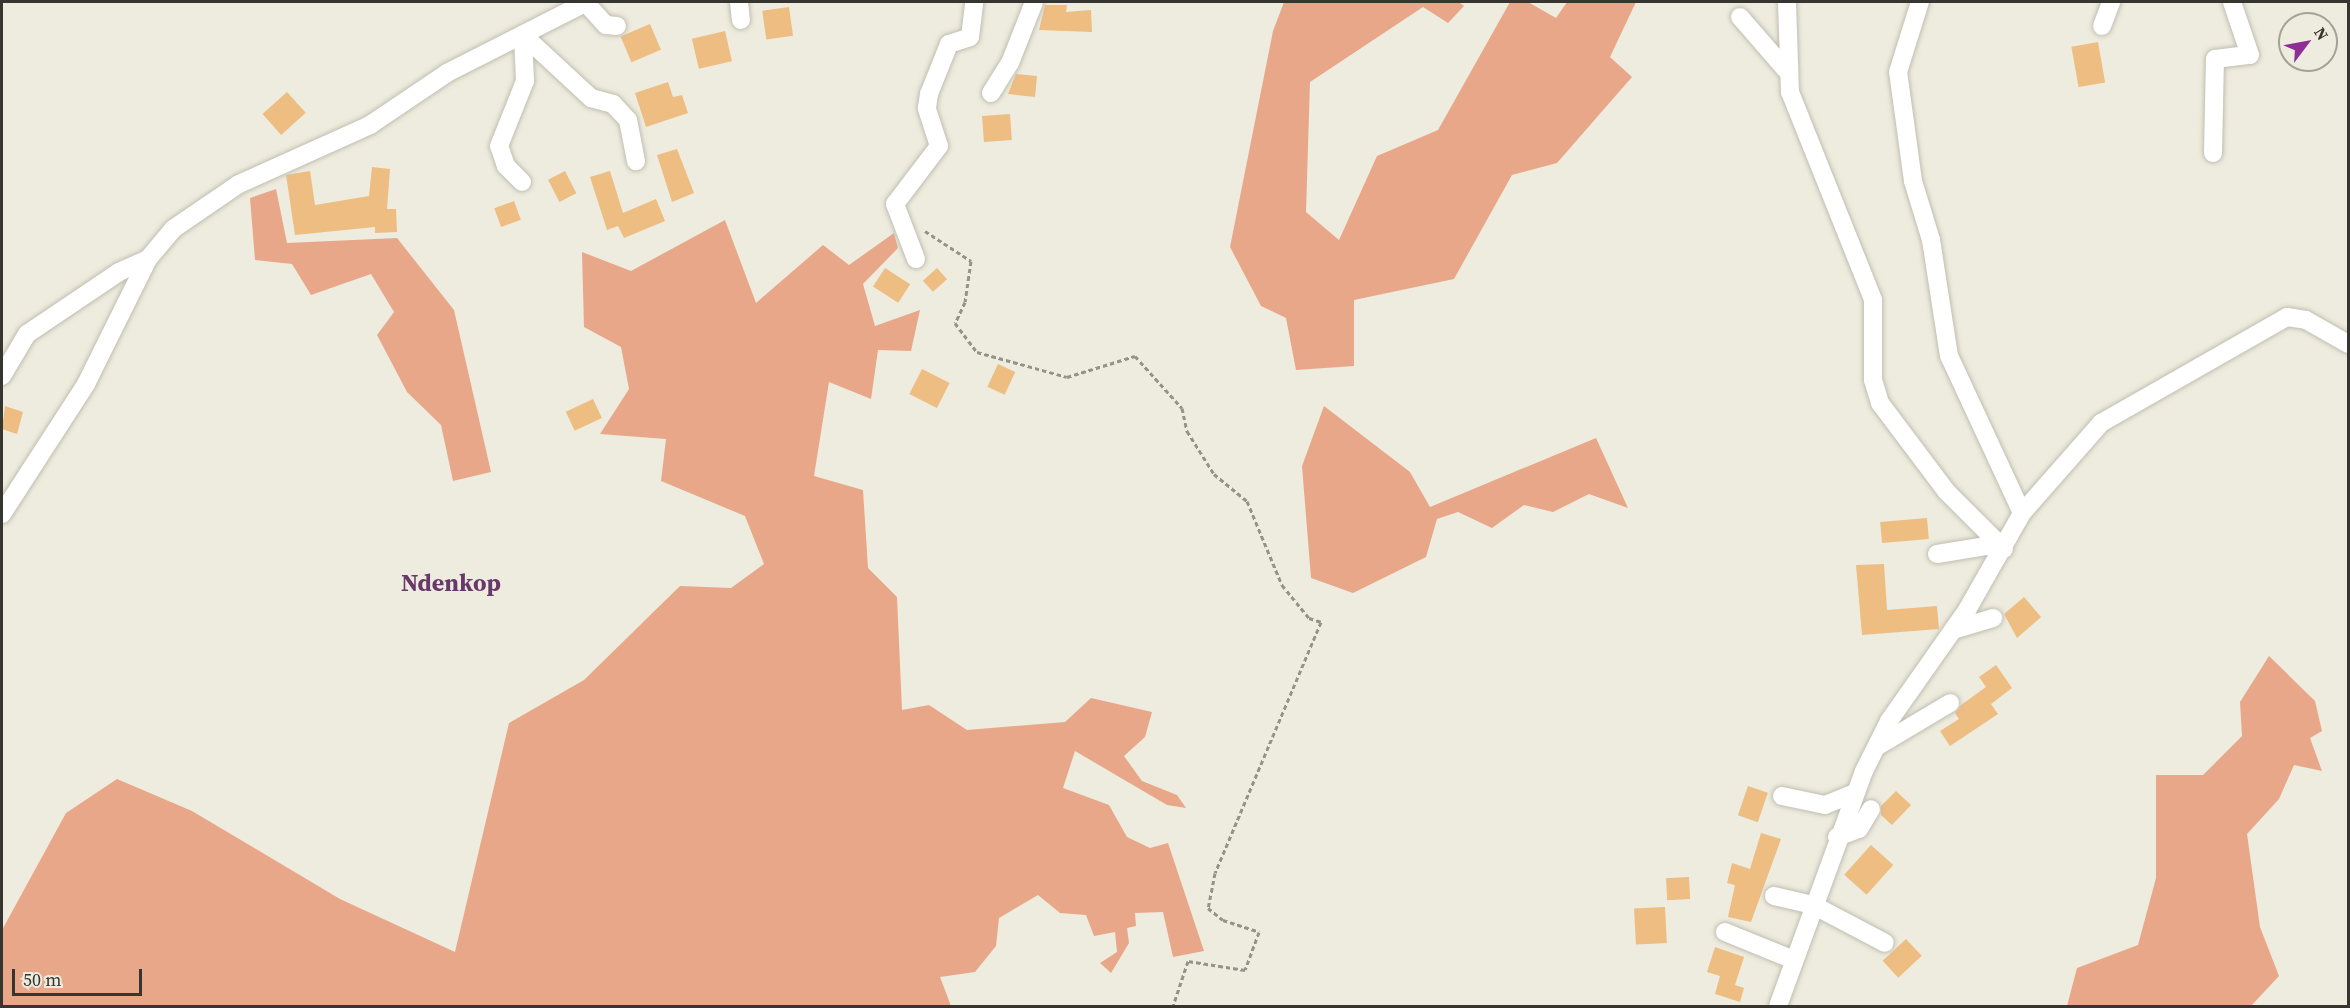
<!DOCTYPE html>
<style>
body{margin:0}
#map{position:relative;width:2350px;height:1008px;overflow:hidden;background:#eeecde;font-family:"Source Serif 4",serif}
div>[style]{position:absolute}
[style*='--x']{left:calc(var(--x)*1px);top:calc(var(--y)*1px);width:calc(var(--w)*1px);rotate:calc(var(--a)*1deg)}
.green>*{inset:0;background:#e9a789}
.building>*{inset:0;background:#edbd82;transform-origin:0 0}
.path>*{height:3px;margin-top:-1.5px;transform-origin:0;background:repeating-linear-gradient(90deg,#949389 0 4.5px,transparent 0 7.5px)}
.roads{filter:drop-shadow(0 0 2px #c0beb1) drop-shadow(0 0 2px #c0beb1)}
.minor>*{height:18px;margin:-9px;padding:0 9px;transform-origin:9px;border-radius:9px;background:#fff}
span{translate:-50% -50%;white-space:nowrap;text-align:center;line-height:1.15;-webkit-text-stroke:6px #eeecde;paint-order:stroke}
.quarter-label{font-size:24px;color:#68386a;font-weight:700}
.frame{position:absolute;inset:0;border:3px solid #363530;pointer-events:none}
.north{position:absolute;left:2278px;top:12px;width:60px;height:60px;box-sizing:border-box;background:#eeecde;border:2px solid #a4a398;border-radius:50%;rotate:58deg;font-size:16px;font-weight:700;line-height:24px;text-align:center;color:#363530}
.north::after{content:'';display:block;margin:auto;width:21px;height:27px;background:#902e96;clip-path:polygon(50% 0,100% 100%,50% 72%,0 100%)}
.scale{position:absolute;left:12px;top:969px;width:130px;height:27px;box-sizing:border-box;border:3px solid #363530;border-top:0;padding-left:8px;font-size:18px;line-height:21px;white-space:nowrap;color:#363530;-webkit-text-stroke:4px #eeecde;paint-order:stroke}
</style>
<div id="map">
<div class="green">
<div style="clip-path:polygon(1284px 2px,1459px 2px,1464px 6px,1448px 23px,1423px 7px,1310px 82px,1306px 212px,1339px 240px,1377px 156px,1438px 130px,1510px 2px,1528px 2px,1556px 18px,1567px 2px,1636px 2px,1610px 57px,1632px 77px,1557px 163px,1512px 175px,1454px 279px,1354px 300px,1354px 366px,1296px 370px,1286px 318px,1261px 306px,1230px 247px,1273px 31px)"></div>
<div style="clip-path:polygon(276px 189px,287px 243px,397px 238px,454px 310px,491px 472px,453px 481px,441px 425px,407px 392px,377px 335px,394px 312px,371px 274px,311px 295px,292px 264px,255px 260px,250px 198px)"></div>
<div style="clip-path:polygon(725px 220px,756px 303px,823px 245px,849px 265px,894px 233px,898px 248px,863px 284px,875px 326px,920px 310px,911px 351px,878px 350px,871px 399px,829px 382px,814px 476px,863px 490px,868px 568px,897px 597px,902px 710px,929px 705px,967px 730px,1065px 722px,1091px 698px,1152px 712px,1145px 737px,1124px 756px,1142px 781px,1177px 795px,1186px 808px,1167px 805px,1075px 751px,1063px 788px,1109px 805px,1127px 837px,1150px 848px,1168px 843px,1204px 951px,1173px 957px,1163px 912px,1135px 913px,1136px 926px,1127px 928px,1129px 943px,1111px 973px,1100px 963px,1117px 952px,1115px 932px,1094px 936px,1086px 915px,1060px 913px,1038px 895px,999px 918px,996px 946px,975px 972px,940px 977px,951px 1006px,2px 1006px,2px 930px,66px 813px,117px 779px,192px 811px,340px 899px,455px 952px,509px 723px,584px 680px,680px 586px,731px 588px,764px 564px,745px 516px,661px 481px,666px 439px,600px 434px,629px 389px,621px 347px,584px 327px,582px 252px,631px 271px)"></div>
<div style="clip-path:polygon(1324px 406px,1410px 472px,1430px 507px,1596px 438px,1628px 508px,1589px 494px,1553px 512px,1524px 505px,1492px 528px,1458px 512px,1437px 519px,1426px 557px,1353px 593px,1311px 578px,1302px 466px)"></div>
<div style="clip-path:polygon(2269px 656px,2315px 701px,2322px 731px,2310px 738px,2322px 771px,2294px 765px,2279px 799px,2247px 834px,2260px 927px,2279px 976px,2251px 1006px,2067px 1006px,2077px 968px,2138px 945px,2156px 878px,2156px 775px,2203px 775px,2242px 736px,2240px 702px)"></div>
</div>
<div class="building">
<div style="clip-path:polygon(1045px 5px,1067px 5px,1066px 12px,1091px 10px,1092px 32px,1039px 30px)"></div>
<div style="left:789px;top:7px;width:29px;height:27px;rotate:82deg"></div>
<div style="left:650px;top:24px;width:28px;height:32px;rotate:67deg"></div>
<div style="left:725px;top:31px;width:31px;height:34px;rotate:77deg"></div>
<div style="left:2098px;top:42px;width:41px;height:27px;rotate:80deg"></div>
<div style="clip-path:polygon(1016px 74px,1037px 76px,1035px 97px,1008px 94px)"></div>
<div style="clip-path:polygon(668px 82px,673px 97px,682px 95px,688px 113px,646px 127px,635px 93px)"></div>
<div style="left:287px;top:92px;width:28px;height:33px;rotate:48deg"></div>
<div style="left:1010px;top:114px;width:26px;height:28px;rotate:86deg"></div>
<div style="clip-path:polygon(677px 149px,694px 193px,672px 202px,657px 155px)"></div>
<div style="clip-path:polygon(372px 167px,390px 169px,387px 209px,396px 209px,397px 232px,375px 233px,375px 227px,295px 235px,286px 175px,310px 171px,315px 205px,369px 196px)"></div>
<div style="left:565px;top:171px;width:25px;height:19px;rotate:63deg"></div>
<div style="clip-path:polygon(610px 171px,623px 213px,656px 199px,665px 221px,624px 238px,618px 226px,607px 230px,590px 177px)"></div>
<div style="left:514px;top:201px;width:20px;height:21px;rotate:70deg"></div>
<div style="left:885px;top:268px;width:30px;height:22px;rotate:33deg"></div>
<div style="left:937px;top:268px;width:15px;height:19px;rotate:48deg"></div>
<div style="left:998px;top:364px;width:19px;height:25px;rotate:25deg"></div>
<div style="left:922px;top:369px;width:31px;height:28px;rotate:27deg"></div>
<div style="left:593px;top:399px;width:21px;height:30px;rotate:65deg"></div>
<div style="clip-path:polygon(5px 406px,23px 412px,17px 434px,2px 429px)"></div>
<div style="left:1927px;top:518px;width:21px;height:47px;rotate:85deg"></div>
<div style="clip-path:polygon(1884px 564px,1887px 610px,1937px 606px,1939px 629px,1862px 635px,1856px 565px)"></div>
<div style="clip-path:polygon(2024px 597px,2041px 617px,2017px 638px,2004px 614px)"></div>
<div style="clip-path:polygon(1996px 665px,2012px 688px,1991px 704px,1998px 714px,1950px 746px,1940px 731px,1959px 719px,1955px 713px,1961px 705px,1986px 687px,1979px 677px)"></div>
<div style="left:1748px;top:786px;width:21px;height:31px;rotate:19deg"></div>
<div style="clip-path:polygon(1896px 791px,1911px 805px,1892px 825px,1881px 815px,1881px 806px)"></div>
<div style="clip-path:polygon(1761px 833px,1781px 839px,1751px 922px,1728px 917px,1735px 885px,1727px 883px,1732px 863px,1750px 869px)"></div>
<div style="left:1871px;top:845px;width:30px;height:40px;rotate:42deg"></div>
<div style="left:1689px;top:877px;width:22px;height:23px;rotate:87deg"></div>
<div style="left:1665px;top:907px;width:36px;height:31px;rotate:87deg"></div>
<div style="left:1906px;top:939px;width:23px;height:32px;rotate:47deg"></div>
<div style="clip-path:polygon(1715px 947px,1744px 957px,1735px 985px,1744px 988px,1740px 1002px,1715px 994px,1720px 976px,1707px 972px)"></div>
</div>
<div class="path">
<div style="--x:925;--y:231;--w:55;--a:33.1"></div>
<div style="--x:971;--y:261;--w:41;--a:98.3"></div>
<div style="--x:965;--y:302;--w:23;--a:115"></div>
<div style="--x:955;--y:323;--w:36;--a:53"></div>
<div style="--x:977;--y:352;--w:93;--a:15.5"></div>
<div style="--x:1067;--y:377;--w:71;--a:-17.2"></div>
<div style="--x:1135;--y:356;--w:70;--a:47.9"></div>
<div style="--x:1182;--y:408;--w:24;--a:78"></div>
<div style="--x:1187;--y:431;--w:51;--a:57.9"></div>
<div style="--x:1214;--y:474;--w:43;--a:39.3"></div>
<div style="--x:1247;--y:501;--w:91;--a:67.4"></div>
<div style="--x:1282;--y:585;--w:43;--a:50.7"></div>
<div style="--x:1309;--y:618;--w:13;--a:18"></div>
<div style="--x:1321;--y:622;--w:272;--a:112.9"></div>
<div style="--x:1215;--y:873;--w:36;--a:101"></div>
<div style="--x:1208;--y:908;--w:19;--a:39"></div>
<div style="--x:1223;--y:920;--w:38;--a:18"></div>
<div style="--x:1259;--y:932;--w:40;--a:110.2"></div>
<div style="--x:1245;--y:970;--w:58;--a:-171"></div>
<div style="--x:1188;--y:961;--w:47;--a:108.4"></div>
</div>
<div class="roads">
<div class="minor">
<div style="--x:585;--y:2;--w:31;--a:48"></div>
<div style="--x:606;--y:25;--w:11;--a:5"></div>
<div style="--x:739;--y:2;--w:18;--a:84"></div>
<div style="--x:1787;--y:2;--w:90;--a:88.1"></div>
<div style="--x:1790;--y:92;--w:224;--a:68.2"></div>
<div style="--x:1873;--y:300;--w:80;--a:90"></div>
<div style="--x:1873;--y:380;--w:24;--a:73"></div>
<div style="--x:1880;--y:403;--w:110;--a:53.1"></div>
<div style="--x:1946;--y:491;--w:82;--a:45"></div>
<div style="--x:1740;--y:17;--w:70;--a:49"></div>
<div style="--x:2102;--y:26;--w:26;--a:-69"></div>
<div style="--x:523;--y:35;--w:93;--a:42.8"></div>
<div style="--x:591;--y:98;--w:23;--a:15"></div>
<div style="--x:613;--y:104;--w:22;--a:47"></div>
<div style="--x:628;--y:120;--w:42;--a:79"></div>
<div style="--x:991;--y:93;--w:36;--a:-58"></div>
<div style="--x:1010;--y:63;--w:66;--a:-68.5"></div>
<div style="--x:2213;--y:153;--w:94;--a:-88.8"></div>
<div style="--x:2215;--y:59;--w:35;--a:-7"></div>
<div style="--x:2250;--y:55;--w:56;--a:-108.8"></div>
<div style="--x:522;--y:182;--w:23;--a:-135"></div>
<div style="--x:506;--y:166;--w:21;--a:-109"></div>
<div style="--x:499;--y:146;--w:70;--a:-68.2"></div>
<div style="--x:525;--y:81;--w:46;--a:-92.5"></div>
<div style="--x:916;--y:259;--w:59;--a:-110.9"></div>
<div style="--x:895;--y:204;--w:73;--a:-52.8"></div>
<div style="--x:939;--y:146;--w:40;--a:-108"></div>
<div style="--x:927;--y:108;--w:14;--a:-82"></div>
<div style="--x:929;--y:94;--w:54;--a:-68.2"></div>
<div style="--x:949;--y:44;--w:22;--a:-18"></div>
<div style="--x:970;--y:37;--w:35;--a:-83"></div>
<div style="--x:2;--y:376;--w:49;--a:-59.2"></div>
<div style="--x:27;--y:334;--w:111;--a:-34"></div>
<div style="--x:119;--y:272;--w:32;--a:-24"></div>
<div style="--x:2022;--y:513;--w:120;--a:-48.7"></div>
<div style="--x:2101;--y:423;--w:214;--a:-29.7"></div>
<div style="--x:2287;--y:317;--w:19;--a:9"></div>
<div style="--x:2306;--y:320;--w:48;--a:29.7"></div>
<div style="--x:2;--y:514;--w:155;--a:-57.1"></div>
<div style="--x:86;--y:384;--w:140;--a:-63.6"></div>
<div style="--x:148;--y:259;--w:39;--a:-50"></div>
<div style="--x:173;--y:229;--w:80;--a:-34.3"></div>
<div style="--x:239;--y:184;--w:144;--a:-24.2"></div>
<div style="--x:370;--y:125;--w:93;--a:-34"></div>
<div style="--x:447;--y:73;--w:157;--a:-26.9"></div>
<div style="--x:1937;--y:554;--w:63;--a:-9.2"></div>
<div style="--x:1953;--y:630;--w:42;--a:-16.7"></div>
<div style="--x:1878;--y:746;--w:84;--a:-30.8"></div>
<div style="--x:1782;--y:796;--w:44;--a:11.8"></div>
<div style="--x:1825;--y:805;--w:32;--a:-22"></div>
<div style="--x:1837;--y:837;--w:23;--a:-20"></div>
<div style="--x:1859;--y:829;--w:23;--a:-59"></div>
<div style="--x:1774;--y:896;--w:40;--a:13"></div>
<div style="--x:1813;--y:905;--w:81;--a:27.8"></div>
<div style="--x:1725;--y:932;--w:74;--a:22.1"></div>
<div style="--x:1778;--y:1006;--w:250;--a:-69.9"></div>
<div style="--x:1864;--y:771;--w:56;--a:-63.4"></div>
<div style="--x:1889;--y:721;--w:136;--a:-54.9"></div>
<div style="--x:1967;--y:610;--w:112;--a:-60.4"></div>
<div style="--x:2022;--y:513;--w:173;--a:-114.9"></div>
<div style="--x:1949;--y:356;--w:117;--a:-98.8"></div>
<div style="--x:1931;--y:240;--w:62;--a:-107"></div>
<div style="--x:1913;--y:181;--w:110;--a:-97.8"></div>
<div style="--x:1898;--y:72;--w:73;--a:-72.6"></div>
</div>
</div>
<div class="quarter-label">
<span style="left:451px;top:583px">Ndenkop</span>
</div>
<div class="frame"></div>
<div class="north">N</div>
<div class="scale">50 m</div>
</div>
